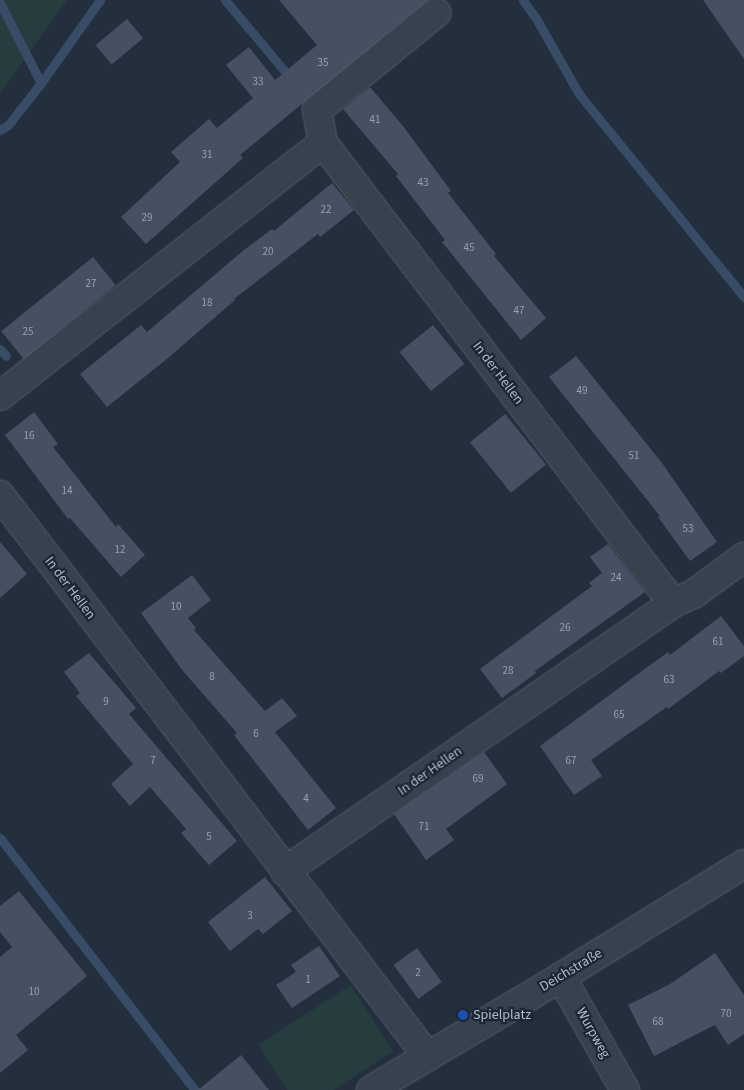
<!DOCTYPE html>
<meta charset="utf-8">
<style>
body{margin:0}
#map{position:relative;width:744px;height:1090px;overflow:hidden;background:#242f3e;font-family:"Source Sans 3",sans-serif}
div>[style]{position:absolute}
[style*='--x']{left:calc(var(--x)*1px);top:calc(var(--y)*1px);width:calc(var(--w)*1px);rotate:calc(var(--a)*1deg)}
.green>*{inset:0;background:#263c3f}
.stream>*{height:9px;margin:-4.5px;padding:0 4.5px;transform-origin:4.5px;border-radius:4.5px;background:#394c67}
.building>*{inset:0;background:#455162;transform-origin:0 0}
.roads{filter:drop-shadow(0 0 1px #565f6c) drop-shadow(0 0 1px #565f6c)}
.minor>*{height:28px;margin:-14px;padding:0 14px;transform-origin:14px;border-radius:14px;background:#38414e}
.dots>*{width:14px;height:14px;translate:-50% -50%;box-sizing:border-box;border:2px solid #1d2633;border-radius:50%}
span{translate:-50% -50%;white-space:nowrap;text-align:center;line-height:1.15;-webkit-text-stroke:4.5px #1d2633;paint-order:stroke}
.number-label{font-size:11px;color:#98a1af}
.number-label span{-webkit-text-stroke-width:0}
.street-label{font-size:14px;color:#b4bcc9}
.poi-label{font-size:14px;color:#b4bcc9}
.left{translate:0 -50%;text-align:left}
</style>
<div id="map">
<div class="green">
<div style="clip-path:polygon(0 0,67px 0,0 94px)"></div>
<div style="clip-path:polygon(351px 985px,393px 1051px,334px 1090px,287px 1090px,258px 1045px)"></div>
</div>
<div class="stream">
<div style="--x:225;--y:0;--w:106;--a:50"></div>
<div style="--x:523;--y:0;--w:24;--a:55"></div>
<div style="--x:537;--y:20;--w:85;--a:60.4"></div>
<div style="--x:579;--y:94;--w:262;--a:50.9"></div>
<div style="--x:0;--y:3;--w:90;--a:62.9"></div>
<div style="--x:0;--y:130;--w:9;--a:-32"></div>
<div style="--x:8;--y:125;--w:53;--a:-51.8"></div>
<div style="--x:41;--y:83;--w:102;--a:-54.6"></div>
<div style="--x:0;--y:349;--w:9;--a:49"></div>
<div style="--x:0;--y:838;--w:319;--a:52.3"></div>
</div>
<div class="building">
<div style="clip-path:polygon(279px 0,428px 0,240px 155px,243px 158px,146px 244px,121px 217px,180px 162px,171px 152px,209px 119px,217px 128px,253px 98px,226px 65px,249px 47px,275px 80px,317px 45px)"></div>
<div style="clip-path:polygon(703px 0,744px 0,744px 59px)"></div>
<div style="left:127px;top:19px;width:25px;height:41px;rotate:50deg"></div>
<div style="clip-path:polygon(370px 87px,403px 126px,451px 191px,448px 193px,496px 254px,494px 256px,546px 318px,521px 340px,442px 242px,445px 240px,396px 176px,398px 174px,343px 109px)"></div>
<div style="clip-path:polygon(332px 183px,354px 210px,320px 237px,318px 234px,234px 299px,235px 300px,168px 358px,107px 407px,80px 374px,141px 325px,147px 332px,244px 250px,272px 229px,274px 231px)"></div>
<div style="left:93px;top:257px;width:36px;height:118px;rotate:51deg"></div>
<div style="left:433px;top:325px;width:50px;height:43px;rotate:51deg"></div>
<div style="clip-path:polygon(576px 356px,662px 463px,717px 542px,690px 561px,658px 517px,660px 516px,549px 377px)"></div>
<div style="clip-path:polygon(34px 412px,58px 444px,53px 447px,116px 527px,118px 524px,145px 555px,121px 577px,70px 518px,68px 519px,5px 435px)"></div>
<div style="left:505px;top:414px;width:65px;height:45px;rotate:51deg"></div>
<div style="clip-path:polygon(0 542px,27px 574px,0 598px)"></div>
<div style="clip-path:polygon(608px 544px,645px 592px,535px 671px,536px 673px,502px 698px,480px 669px,592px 586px,589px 583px,602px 573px,590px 557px)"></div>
<div style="clip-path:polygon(192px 575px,211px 600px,188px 618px,196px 628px,194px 630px,265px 711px,282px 698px,297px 716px,275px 732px,336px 808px,308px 830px,234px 735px,237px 733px,183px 671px,141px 613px)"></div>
<div style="clip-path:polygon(721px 616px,744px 646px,744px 656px,721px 673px,719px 671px,668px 709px,667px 707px,591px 760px,602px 776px,574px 795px,540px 746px,668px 652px,670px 655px)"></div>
<div style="clip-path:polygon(89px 653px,136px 708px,129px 714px,237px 841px,209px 865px,181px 833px,186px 829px,150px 787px,130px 806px,111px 784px,133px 764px,76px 696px,80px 693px,64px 672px)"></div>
<div style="clip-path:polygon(484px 752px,507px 784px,446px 829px,454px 840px,426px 860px,394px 814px)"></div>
<div style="clip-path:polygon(265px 877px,292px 911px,263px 934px,258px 929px,230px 951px,208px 922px)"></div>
<div style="clip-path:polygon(19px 891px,87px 976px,16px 1035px,28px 1050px,0 1073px,0 957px,12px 947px,0 932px,0 906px)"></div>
<div style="clip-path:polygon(319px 946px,340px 976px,292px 1008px,276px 985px,296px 972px,291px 965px)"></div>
<div style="left:417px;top:948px;width:42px;height:29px;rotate:54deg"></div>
<div style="clip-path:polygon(715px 953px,744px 995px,744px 1034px,728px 1045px,715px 1025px,654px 1056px,628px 1005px,670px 984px)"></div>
<div style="clip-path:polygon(241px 1055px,269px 1090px,198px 1090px)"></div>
</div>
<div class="roads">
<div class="minor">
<div style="--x:323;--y:143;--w:578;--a:52.73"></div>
<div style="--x:0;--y:396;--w:410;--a:-38.1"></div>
<div style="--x:323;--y:143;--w:34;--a:-100"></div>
<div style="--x:317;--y:110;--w:154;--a:-39.2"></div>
<div style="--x:0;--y:495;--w:706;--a:52.71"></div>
<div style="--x:285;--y:871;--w:472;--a:-34.6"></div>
<div style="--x:673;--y:603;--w:24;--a:-24"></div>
<div style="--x:695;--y:593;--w:61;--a:-36.3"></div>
<div style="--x:561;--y:977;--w:130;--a:60.5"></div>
<div style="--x:371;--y:1090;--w:221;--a:-30.7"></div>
<div style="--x:561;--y:977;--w:215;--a:-31.7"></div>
</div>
</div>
<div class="dots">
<div style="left:463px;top:1015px;background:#1a4fb4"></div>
</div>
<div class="number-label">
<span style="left:323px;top:63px">35</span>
<span style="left:258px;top:82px">33</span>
<span style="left:375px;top:120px">41</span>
<span style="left:207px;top:155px">31</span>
<span style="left:423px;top:183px">43</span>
<span style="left:326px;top:210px">22</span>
<span style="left:147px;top:218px">29</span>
<span style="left:469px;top:248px">45</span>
<span style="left:268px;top:252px">20</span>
<span style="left:91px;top:284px">27</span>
<span style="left:207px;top:303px">18</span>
<span style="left:519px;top:311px">47</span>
<span style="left:28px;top:332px">25</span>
<span style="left:582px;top:391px">49</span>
<span style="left:29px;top:436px">16</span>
<span style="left:634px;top:456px">51</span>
<span style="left:67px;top:491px">14</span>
<span style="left:688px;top:529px">53</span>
<span style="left:120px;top:550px">12</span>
<span style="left:616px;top:578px">24</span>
<span style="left:176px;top:607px">10</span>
<span style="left:565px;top:628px">26</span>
<span style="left:718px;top:642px">61</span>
<span style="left:508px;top:671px">28</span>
<span style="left:212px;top:677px">8</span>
<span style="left:669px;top:680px">63</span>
<span style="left:106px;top:702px">9</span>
<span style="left:619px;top:715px">65</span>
<span style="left:256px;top:734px">6</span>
<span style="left:153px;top:761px">7</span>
<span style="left:571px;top:761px">67</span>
<span style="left:478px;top:779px">69</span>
<span style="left:306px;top:799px">4</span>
<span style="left:424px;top:827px">71</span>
<span style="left:209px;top:837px">5</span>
<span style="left:250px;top:916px">3</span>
<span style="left:418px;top:973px">2</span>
<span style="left:308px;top:980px">1</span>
<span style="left:34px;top:992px">10</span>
<span style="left:726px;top:1014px">70</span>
<span style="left:658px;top:1022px">68</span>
</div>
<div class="street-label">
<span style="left:498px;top:373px;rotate:53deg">In der Hellen</span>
<span style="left:70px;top:588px;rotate:53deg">In der Hellen</span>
<span style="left:430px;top:771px;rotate:-35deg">In der Hellen</span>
<span style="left:571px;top:970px;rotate:-31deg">Deichstraße</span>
<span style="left:593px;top:1033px;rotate:61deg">Wurpweg</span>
</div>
<div class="poi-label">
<span class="left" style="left:473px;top:1015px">Spielplatz</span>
</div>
</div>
